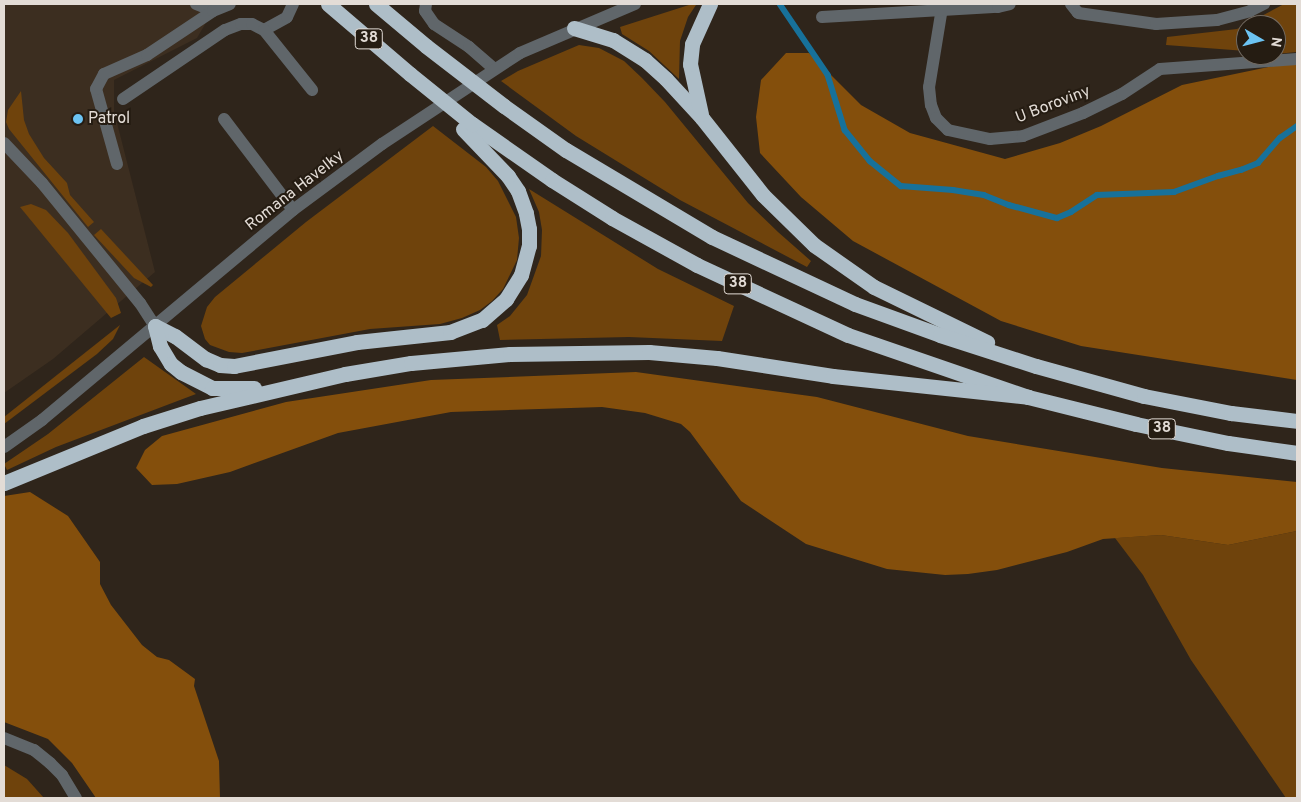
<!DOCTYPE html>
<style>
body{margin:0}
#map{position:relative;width:1301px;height:802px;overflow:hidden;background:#2f251b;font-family:Overpass,sans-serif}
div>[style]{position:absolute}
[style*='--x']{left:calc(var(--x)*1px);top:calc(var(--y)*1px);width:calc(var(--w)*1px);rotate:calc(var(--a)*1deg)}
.built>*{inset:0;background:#3c2e20}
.green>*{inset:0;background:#6f430c}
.forest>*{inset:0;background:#844f0c}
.stream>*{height:5.5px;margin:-2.75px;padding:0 2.75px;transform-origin:2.75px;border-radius:2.75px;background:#17719a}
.minor>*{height:12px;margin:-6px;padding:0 6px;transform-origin:6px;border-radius:6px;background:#60666a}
.highway>*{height:15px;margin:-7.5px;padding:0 7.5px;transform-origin:7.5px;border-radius:7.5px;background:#aebec8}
.highway-bridge>*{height:15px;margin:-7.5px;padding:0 7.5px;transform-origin:7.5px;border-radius:7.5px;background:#aebec8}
.dots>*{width:14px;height:14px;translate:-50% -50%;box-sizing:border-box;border:2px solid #251c12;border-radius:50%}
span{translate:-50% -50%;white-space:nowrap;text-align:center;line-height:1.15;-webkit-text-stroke:4px #251c12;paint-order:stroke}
.shield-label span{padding:1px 4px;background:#251c12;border:1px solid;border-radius:4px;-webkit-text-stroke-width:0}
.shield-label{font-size:15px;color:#e3dcd6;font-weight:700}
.street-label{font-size:16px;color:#e3dcd6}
.poi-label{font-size:16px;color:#e3dcd6}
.left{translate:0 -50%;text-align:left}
.frame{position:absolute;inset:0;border:5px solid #e3dcd6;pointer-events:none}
.north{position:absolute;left:1236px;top:15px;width:50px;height:50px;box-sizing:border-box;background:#251c12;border:1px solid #716960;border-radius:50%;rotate:98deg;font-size:14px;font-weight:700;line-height:20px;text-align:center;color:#e3dcd6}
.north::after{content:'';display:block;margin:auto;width:18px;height:22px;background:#6cc3f2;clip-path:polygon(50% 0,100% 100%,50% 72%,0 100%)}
</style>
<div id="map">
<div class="built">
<div style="clip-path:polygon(4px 4px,217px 4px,197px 38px,114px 80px,114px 111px,155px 272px,53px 359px,4px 393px)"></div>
</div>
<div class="green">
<div style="clip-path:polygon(692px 4px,696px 5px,688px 17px,680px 41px,679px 79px,649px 51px,622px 34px,620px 27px)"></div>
<div style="clip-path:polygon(1284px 4px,1297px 4px,1297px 52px,1276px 54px,1276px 25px,1246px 25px,1246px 51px,1166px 45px,1167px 37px,1237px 29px)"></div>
<div style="clip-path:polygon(579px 45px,599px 48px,624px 61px,642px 78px,665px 102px,748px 203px,778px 232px,811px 261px,807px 267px,680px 200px,576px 136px,501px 81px,518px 71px)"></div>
<div style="clip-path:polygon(21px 91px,24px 120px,29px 134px,44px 158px,67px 183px,70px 195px,94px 222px,88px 227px,9px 129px,6px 122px,8px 110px)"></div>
<div style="clip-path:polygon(433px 126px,486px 167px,498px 181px,516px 217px,519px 238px,517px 260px,503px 289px,492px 301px,480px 310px,462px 318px,440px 324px,370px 329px,242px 353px,229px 352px,210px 345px,205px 339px,201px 326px,207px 307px,215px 297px,306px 222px)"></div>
<div style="clip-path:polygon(529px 189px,658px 269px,734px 306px,722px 341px,629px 337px,500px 340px,497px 325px,510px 316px,527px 295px,541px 256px,542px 230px,539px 212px)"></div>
<div style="clip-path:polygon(31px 204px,46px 210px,68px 233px,116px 298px,121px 313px,111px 318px,20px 207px)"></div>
<div style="clip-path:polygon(101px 229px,153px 285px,151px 287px,134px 278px,94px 235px)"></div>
<div style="clip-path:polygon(120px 325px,113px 339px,97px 354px,4px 424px,4px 417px)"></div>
<div style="clip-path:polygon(144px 357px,196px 394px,56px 447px,7px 470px,4px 464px,48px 434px)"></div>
<div style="clip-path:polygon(1297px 531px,1297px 798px,1286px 798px,1191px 660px,1143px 575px,1115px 538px,1161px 535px,1228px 545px)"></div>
<div style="clip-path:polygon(4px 765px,27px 779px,44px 798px,4px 798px)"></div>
</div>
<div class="forest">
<div style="clip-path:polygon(786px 53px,809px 53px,861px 105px,910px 133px,1005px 159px,1060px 143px,1101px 126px,1182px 85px,1297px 61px,1297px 380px,1081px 346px,1001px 321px,853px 241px,801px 197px,760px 153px,756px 117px,761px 80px)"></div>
<div style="clip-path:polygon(636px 372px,817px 397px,968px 436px,1162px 468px,1297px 482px,1297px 531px,1228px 545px,1161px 535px,1103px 539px,1067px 552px,997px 570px,968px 574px,945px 575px,887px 569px,806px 544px,741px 501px,690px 432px,681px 424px,645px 413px,602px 407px,451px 412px,338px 433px,230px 472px,177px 484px,152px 485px,136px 468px,145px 450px,162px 436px,286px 402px,431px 380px)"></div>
<div style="clip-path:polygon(30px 492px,68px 516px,100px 562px,100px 584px,111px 605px,142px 645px,157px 657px,169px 660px,195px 679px,194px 686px,219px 761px,220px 798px,96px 798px,72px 763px,48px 739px,4px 722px,4px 496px)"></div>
</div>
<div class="stream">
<div style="--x:780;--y:4;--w:86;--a:55.9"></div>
<div style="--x:828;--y:75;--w:58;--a:72.8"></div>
<div style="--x:845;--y:130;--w:40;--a:51"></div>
<div style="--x:870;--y:161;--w:40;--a:39"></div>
<div style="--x:901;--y:186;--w:52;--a:4.4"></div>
<div style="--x:953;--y:190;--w:31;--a:9"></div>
<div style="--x:984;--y:195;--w:27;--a:22"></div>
<div style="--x:1009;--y:205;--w:50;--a:15.2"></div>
<div style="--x:1057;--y:218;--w:15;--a:-23"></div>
<div style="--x:1071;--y:212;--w:31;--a:-33"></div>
<div style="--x:1097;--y:195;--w:77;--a:-2.2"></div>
<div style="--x:1174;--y:192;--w:47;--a:-20"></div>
<div style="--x:1218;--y:176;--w:24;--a:-15"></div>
<div style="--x:1241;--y:170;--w:18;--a:-22"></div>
<div style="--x:1258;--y:163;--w:33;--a:-49"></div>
<div style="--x:1280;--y:138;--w:21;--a:-35"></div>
</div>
<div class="minor">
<div style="--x:196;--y:4;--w:18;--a:22"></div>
<div style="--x:426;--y:4;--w:7;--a:98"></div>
<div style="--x:425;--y:11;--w:16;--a:55"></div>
<div style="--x:434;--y:24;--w:42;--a:33.3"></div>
<div style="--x:469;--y:47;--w:33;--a:41"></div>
<div style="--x:1071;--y:4;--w:11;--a:52"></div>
<div style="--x:1078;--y:13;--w:79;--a:8"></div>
<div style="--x:1156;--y:24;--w:61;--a:-3.8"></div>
<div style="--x:1217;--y:20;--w:34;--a:-15"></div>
<div style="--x:1250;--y:11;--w:16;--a:-27"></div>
<div style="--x:942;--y:8;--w:80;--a:99.3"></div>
<div style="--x:929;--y:87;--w:18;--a:84"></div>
<div style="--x:931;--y:105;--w:14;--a:69"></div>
<div style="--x:936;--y:118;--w:17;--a:45"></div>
<div style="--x:948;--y:130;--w:43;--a:12.1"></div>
<div style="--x:990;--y:139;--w:33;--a:-5"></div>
<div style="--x:1023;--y:136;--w:64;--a:-21"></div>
<div style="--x:1083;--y:113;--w:43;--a:-26"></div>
<div style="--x:1122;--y:94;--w:45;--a:-33.3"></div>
<div style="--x:1160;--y:69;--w:137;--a:-4.2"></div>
<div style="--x:822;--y:17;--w:176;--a:-3.3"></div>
<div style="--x:998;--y:7;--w:12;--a:-14"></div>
<div style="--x:264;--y:30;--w:26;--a:-29"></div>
<div style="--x:287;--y:17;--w:14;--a:-65"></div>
<div style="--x:123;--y:99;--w:123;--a:-34.1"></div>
<div style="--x:225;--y:30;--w:17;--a:-21"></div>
<div style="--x:241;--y:24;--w:11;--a:0"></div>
<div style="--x:252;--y:24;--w:13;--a:27"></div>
<div style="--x:264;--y:30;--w:77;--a:51.3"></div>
<div style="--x:224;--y:119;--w:114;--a:52.8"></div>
<div style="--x:4;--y:143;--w:55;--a:46.5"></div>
<div style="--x:42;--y:183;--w:155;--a:50.8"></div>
<div style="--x:140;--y:303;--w:27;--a:57"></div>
<div style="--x:117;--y:164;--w:78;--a:-105.6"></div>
<div style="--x:96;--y:89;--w:17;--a:-62"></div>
<div style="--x:104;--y:74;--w:47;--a:-23.8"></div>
<div style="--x:147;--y:55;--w:79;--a:-33.7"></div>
<div style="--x:213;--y:11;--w:18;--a:-22"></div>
<div style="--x:4;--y:447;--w:47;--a:-35.4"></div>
<div style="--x:42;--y:420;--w:327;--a:-39.9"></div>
<div style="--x:293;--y:210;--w:111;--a:-36.6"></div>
<div style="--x:382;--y:144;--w:165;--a:-33.4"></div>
<div style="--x:520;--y:53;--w:125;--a:-23.1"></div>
<div style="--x:4;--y:738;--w:32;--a:22"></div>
<div style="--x:34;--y:750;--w:21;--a:39"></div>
<div style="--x:50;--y:763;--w:17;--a:45"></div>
<div style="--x:62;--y:775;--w:27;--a:59"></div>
</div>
<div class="highway">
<div style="--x:328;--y:4;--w:108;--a:40.5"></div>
<div style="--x:574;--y:28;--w:41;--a:17.1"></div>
<div style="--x:613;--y:40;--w:38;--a:32"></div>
<div style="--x:645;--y:60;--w:28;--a:42"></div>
<div style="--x:666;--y:79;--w:53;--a:47.3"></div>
<div style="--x:702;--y:118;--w:98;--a:51.6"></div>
<div style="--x:763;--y:195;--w:71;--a:44.4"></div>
<div style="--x:814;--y:245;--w:73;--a:35"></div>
<div style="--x:874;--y:287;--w:126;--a:26"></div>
<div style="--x:504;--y:106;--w:76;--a:35.4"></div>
<div style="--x:566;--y:150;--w:170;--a:30.8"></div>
<div style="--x:712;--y:237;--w:158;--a:25.1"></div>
<div style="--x:855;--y:304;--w:90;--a:20"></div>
<div style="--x:940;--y:335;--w:101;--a:17.9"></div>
<div style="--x:1036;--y:366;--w:112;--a:15.5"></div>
<div style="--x:1144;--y:396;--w:89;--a:11.1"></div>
<div style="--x:1231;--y:413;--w:66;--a:6.9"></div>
<div style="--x:701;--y:114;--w:51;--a:-102.4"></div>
<div style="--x:690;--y:64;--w:20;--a:-84"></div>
<div style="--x:692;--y:44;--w:44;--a:-65.8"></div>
<div style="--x:472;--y:124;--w:98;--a:35"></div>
<div style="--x:552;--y:180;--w:71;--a:32.3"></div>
<div style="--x:612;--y:218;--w:97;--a:28.9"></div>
<div style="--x:697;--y:265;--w:166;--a:24.9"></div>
<div style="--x:848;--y:335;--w:190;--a:19"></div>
<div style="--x:1028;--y:397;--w:111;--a:14"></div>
<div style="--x:1136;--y:424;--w:94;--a:11.7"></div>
<div style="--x:1228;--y:443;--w:70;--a:8.2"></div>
<div style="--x:155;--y:326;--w:22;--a:27"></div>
<div style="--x:175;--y:336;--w:39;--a:37"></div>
<div style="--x:206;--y:359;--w:15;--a:23"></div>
<div style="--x:220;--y:365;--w:14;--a:4"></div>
<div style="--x:234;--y:366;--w:125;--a:-11"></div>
<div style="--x:357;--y:342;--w:94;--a:-6.1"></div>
<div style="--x:450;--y:332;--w:34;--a:-21"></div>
<div style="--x:482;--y:320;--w:32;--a:-41"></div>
<div style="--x:506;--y:299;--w:28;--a:-58"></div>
<div style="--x:521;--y:275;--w:30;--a:-75"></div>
<div style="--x:529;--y:246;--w:17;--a:-90"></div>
<div style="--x:529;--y:229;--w:16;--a:-101"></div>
<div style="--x:526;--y:213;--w:23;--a:-110"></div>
<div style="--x:518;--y:191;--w:18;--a:-124"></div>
<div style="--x:508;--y:176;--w:65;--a:-133.8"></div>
<div style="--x:155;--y:326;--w:21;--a:76"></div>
<div style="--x:160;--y:346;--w:21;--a:59"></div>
<div style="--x:171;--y:364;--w:13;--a:39"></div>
<div style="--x:181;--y:372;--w:35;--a:27"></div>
<div style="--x:212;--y:388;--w:42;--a:0"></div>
<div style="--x:4;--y:483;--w:150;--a:-22.3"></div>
<div style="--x:143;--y:426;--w:60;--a:-17.5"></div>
<div style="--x:200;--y:408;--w:149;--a:-13.2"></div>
<div style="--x:345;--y:374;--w:67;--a:-9.5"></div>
<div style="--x:411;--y:363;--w:99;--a:-5.2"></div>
<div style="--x:510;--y:354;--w:139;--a:-0.8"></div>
<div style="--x:649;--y:352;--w:68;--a:5"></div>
<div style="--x:717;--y:358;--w:117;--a:8.8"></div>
<div style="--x:833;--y:376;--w:196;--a:6.1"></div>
</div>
<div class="highway-bridge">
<div style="--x:376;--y:4;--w:65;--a:40"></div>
<div style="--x:426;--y:46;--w:98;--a:37.6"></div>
<div style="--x:410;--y:74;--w:80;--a:38.9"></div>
</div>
<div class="dots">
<div style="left:78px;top:119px;background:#6cc3f2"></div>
</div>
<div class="shield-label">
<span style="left:369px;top:39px">38</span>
<span style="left:738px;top:284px">38</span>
<span style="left:1162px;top:429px">38</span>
</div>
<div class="street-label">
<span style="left:1053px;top:105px;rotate:-21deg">U Boroviny</span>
<span style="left:295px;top:191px;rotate:-38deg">Romana Havelky</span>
</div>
<div class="poi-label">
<span class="left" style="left:88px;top:119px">Patrol</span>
</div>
<div class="frame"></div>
<div class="north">N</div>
</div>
